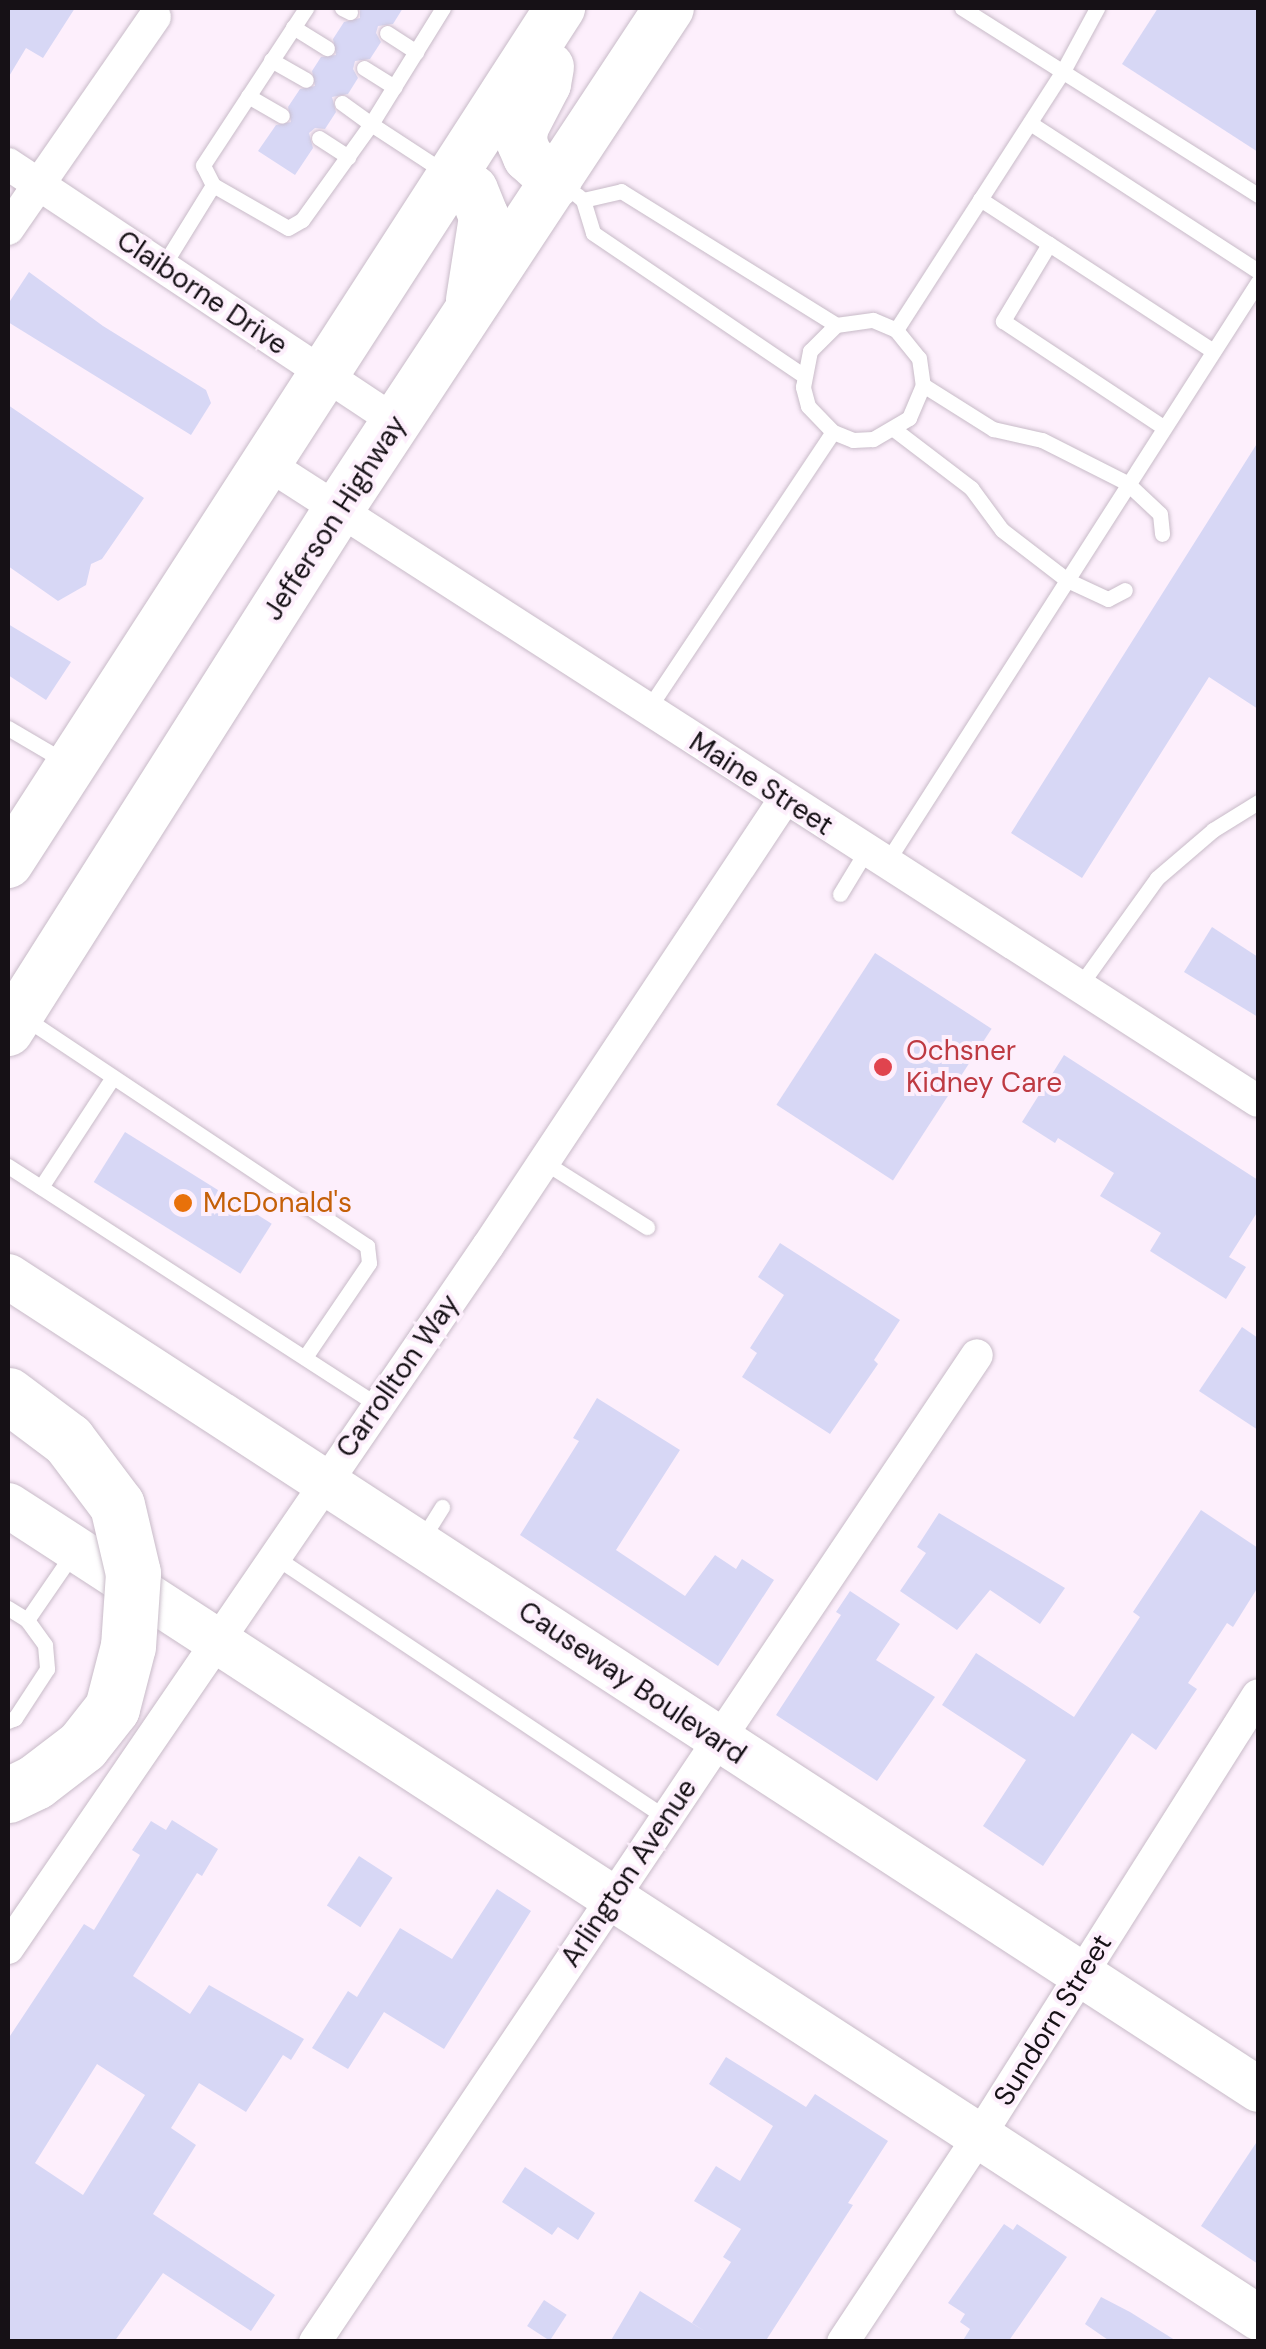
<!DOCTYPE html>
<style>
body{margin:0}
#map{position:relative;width:1266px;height:2349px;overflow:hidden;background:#fdeffc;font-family:"DM Sans",sans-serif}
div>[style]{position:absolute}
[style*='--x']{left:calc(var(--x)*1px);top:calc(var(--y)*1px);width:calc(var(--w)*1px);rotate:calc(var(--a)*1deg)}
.building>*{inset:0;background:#d7d7f5;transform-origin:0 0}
.roads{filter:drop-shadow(0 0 2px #c8bbc8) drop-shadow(0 0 2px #c8bbc8)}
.lane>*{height:15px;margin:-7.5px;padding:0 7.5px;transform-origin:7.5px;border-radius:7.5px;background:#fff}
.street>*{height:32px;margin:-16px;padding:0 16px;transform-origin:16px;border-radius:16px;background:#fff}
.secondary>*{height:45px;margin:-22.5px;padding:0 22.5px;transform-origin:22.5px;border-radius:22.5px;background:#fff}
.primary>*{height:50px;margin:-25px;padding:0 25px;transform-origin:25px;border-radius:25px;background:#fff}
.bridges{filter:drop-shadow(0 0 2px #c8bbc8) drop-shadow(0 0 2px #c8bbc8)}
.highway-bridge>*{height:55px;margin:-27.5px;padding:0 27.5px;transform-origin:27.5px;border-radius:27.5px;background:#fff}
.dots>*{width:28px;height:28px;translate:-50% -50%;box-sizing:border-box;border:5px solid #fdeffc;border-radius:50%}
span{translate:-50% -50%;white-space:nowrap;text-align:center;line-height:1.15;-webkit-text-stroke:8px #fdeffc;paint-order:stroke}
.street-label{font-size:28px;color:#161116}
.health-label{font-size:28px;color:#be3a42}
.left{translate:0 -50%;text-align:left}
.food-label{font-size:28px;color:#c56008}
.frame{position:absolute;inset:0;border:10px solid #161116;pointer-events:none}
</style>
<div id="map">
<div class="building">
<div style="clip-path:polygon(8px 8px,75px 8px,43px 58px,26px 48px,8px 78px)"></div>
<div style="clip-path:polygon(360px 8px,403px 8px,393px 24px,378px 26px,376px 33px,381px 42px,370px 59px,355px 61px,353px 69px,358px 78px,348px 94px,332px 97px,336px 112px,325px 129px,315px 128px,309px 133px,313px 148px,295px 175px,258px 151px,276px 125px,291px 122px,288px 107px,300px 89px,315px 86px,312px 71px,321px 57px,336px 55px,333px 39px,344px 22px,360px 18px)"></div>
<div style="clip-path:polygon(1158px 8px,1258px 8px,1258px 152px,1122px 64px)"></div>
<div style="clip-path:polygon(29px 272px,103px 326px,206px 390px,211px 403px,191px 435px,8px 322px,8px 304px)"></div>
<div style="clip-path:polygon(8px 405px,144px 498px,102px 559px,91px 564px,86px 585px,58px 601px,8px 566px)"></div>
<div style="clip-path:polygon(1258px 442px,1258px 709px,1209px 677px,1082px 878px,1011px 833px)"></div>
<div style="clip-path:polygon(8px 624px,71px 662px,46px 700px,8px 675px)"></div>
<div style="clip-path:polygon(1212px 927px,1258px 957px,1258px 1017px,1184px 972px)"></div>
<div style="left:875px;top:953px;width:139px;height:181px;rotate:33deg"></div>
<div style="clip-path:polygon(1064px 1055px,1258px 1180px,1258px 1211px,1229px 1257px,1246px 1267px,1226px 1299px,1150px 1251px,1161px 1233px,1100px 1196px,1114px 1173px,1058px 1138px,1055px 1143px,1022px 1122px)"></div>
<div style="left:125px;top:1132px;width:173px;height:59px;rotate:32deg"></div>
<div style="clip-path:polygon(780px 1243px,900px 1320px,874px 1360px,878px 1364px,830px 1434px,742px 1377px,757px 1353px,750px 1348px,784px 1295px,758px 1277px)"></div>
<div style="clip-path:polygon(1242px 1327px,1258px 1338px,1258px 1430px,1199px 1391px)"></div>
<div style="clip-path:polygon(597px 1398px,680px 1450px,616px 1550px,685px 1596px,715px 1555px,736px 1569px,742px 1559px,774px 1580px,718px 1666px,520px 1535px,579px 1441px,573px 1438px)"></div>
<div style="clip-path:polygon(1201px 1510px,1258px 1548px,1258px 1587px,1233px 1627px,1227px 1623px,1188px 1683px,1197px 1689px,1156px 1750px,1132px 1733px,1043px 1866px,983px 1826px,1026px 1760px,942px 1705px,976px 1653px,1074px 1717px,1140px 1617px,1133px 1612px)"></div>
<div style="clip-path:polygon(939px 1513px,1065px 1588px,1040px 1624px,990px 1590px,957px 1630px,900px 1591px,926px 1553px,917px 1547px)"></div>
<div style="clip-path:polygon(850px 1591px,900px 1624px,876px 1660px,935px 1697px,877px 1781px,776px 1715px,841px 1615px,836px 1612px)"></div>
<div style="clip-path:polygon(evenodd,172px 1820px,218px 1849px,202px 1876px,197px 1873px,133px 1976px,190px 2014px,209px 1985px,304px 2039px,291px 2060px,283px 2055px,246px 2112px,199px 2083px,171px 2128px,196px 2145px,153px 2214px,275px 2295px,251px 2331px,163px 2273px,114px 2342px,8px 2342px,8px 2039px,84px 1924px,94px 1930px,140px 1855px,132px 1850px,151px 1821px,166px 1830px,172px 1820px,97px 2064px,145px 2095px,83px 2195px,35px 2163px,97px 2064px)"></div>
<div style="left:359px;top:1856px;width:40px;height:59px;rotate:33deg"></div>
<div style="clip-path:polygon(497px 1889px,531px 1911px,444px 2049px,384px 2012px,348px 2069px,312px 2048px,348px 1991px,357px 1997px,400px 1928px,452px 1959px)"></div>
<div style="clip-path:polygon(726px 2057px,806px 2107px,815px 2094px,888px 2141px,848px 2203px,853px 2205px,765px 2342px,610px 2342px,640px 2291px,706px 2332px,692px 2323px,731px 2262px,723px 2257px,741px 2229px,694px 2201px,716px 2166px,740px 2181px,773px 2126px,709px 2084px)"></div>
<div style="clip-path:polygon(1258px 2140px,1258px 2264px,1201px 2226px)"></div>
<div style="clip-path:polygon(525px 2167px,595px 2213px,578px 2240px,558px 2227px,552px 2235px,502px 2202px)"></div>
<div style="clip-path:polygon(1004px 2224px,1013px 2230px,1017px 2224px,1067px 2257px,1008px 2342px,962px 2342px,970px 2329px,960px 2322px,965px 2314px,948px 2303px)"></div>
<div style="clip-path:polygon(1101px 2297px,1130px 2312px,1178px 2342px,1111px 2342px,1085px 2324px)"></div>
<div style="left:544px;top:2300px;width:27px;height:31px;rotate:33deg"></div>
</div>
<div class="roads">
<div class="lane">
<div style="--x:342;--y:8;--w:9;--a:27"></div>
<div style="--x:962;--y:8;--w:350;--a:32.3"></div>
<div style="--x:293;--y:27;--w:40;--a:32"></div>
<div style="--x:387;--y:33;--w:35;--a:33"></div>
<div style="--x:271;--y:60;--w:40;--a:29.7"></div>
<div style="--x:364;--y:68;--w:36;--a:32"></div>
<div style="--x:248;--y:96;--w:39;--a:30"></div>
<div style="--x:342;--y:103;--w:36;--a:36"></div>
<div style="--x:371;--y:124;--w:137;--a:-58.2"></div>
<div style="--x:1030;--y:123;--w:272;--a:33"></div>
<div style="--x:319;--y:138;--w:35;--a:33"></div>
<div style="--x:213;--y:185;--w:86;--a:29.8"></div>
<div style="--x:288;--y:228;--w:16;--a:-30"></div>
<div style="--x:302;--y:220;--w:118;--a:-54.3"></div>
<div style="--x:371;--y:124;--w:90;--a:33.2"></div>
<div style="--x:577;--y:195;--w:8;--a:40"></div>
<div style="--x:583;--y:200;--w:34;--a:73"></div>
<div style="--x:593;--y:233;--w:254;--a:34.1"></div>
<div style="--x:980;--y:199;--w:82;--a:33.1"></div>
<div style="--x:1049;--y:244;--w:90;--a:120.9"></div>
<div style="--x:1003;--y:321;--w:192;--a:33.5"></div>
<div style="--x:583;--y:200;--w:39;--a:-13"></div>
<div style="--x:621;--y:191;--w:253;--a:31.9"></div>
<div style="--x:836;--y:325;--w:37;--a:-8"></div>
<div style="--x:873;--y:320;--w:25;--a:23"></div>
<div style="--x:896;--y:330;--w:36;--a:51"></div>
<div style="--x:919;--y:358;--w:27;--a:82"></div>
<div style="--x:923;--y:385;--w:36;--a:113"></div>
<div style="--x:909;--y:418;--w:42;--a:149.7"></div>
<div style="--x:873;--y:439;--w:20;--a:177"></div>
<div style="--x:853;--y:440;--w:22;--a:-158"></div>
<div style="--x:833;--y:432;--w:36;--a:-134"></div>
<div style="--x:808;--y:406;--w:20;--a:-105"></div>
<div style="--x:803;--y:387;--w:37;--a:-79"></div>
<div style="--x:810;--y:351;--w:37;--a:-45"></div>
<div style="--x:1049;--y:244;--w:196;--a:33.1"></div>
<div style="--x:163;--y:266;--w:95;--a:-58.3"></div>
<div style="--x:213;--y:185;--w:22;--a:-117"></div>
<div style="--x:203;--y:165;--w:188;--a:-56.7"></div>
<div style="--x:896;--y:330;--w:308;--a:-57.2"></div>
<div style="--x:1063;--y:71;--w:72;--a:-61.6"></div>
<div style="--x:923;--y:385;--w:83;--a:32.2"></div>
<div style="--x:993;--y:429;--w:50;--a:12.7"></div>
<div style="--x:1042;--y:440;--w:95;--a:26.8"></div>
<div style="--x:1127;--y:483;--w:45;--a:43.2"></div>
<div style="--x:1160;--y:514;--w:20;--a:84"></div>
<div style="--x:895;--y:430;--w:96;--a:37.3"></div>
<div style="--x:971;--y:488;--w:52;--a:53.6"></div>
<div style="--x:1002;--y:530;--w:82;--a:37.6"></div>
<div style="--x:1067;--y:580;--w:45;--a:24.9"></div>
<div style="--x:1108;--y:599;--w:19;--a:-28"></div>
<div style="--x:648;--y:709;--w:333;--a:-56.3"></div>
<div style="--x:8;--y:728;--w:65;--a:30.5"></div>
<div style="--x:886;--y:863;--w:690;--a:-57.37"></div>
<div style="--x:840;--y:894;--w:50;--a:-58.8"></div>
<div style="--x:1078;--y:988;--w:135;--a:-54.3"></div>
<div style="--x:1157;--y:878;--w:74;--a:-40.6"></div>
<div style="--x:1213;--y:830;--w:53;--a:-31.9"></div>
<div style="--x:22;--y:1016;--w:415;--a:33.7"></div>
<div style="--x:367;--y:1246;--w:17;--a:83"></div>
<div style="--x:369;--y:1263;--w:114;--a:124.2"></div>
<div style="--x:544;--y:1162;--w:122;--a:32.3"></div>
<div style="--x:8;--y:1166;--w:440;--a:32.9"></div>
<div style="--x:41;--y:1187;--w:131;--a:-56.8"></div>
<div style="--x:422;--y:1539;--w:38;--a:-58"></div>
<div style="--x:275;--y:1557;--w:471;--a:33.7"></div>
<div style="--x:8;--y:1608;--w:22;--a:32"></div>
<div style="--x:27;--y:1620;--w:31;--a:54"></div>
<div style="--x:45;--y:1645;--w:24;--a:85"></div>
<div style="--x:47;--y:1669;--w:59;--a:123.1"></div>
<div style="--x:15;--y:1718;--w:8;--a:157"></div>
<div style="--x:27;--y:1620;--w:81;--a:-55.5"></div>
</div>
<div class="street">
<div style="--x:8;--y:164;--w:467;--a:33.6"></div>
<div style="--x:8;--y:229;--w:258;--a:-55.3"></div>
<div style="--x:266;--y:463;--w:1179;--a:32.75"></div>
<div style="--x:8;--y:1948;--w:850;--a:-55.64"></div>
<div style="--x:488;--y:1246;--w:535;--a:-56.43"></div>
<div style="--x:315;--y:2342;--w:1188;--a:-56.15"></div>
<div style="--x:843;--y:2342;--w:248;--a:-56.5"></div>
<div style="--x:980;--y:2135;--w:520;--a:-57.71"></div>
</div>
<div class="secondary">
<div style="--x:8;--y:1276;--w:1491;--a:33.04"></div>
<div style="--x:8;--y:1505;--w:1491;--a:33.01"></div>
</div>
<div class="primary">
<div style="--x:549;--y:67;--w:17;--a:100"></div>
<div style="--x:546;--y:84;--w:50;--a:117.6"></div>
<div style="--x:523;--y:128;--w:15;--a:94"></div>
<div style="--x:522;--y:143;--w:15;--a:67"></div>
<div style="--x:528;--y:157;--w:38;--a:42"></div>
<div style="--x:452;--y:176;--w:25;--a:34"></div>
<div style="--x:473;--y:190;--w:29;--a:68"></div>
<div style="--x:484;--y:217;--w:84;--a:98.9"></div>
<div style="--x:8;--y:863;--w:1018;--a:-57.15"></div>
<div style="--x:8;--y:1031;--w:617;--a:-57.65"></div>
<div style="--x:338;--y:510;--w:601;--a:-56.6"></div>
</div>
</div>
<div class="bridges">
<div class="highway-bridge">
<div style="--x:8;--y:1395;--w:75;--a:36.9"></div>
<div style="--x:68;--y:1440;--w:81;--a:53"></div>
<div style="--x:117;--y:1505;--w:70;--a:76.8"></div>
<div style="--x:133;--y:1573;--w:73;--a:93.9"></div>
<div style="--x:128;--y:1646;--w:64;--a:104.5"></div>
<div style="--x:112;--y:1708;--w:48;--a:128.3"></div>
<div style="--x:82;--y:1746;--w:59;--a:142.5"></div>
<div style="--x:35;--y:1782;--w:30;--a:154"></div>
</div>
</div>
<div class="dots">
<div style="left:883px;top:1067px;background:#e0444e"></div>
<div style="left:183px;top:1203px;background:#e8710a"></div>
</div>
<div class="street-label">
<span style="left:202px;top:293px;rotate:34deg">Claiborne Drive</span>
<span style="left:335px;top:518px;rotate:-57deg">Jefferson Highway</span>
<span style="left:761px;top:784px;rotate:33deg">Maine Street</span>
<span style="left:398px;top:1376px;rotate:-55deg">Carrollton Way</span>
<span style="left:632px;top:1683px;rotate:34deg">Causeway Boulevard</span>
<span style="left:629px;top:1873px;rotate:-56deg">Arlington Avenue</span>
<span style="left:1053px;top:2020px;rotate:-58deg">Sundorn Street</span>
</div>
<div class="health-label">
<span class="left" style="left:906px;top:1067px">Ochsner<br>Kidney Care</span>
</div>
<div class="food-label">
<span class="left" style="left:203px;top:1203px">McDonald's</span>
</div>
<div class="frame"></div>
</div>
